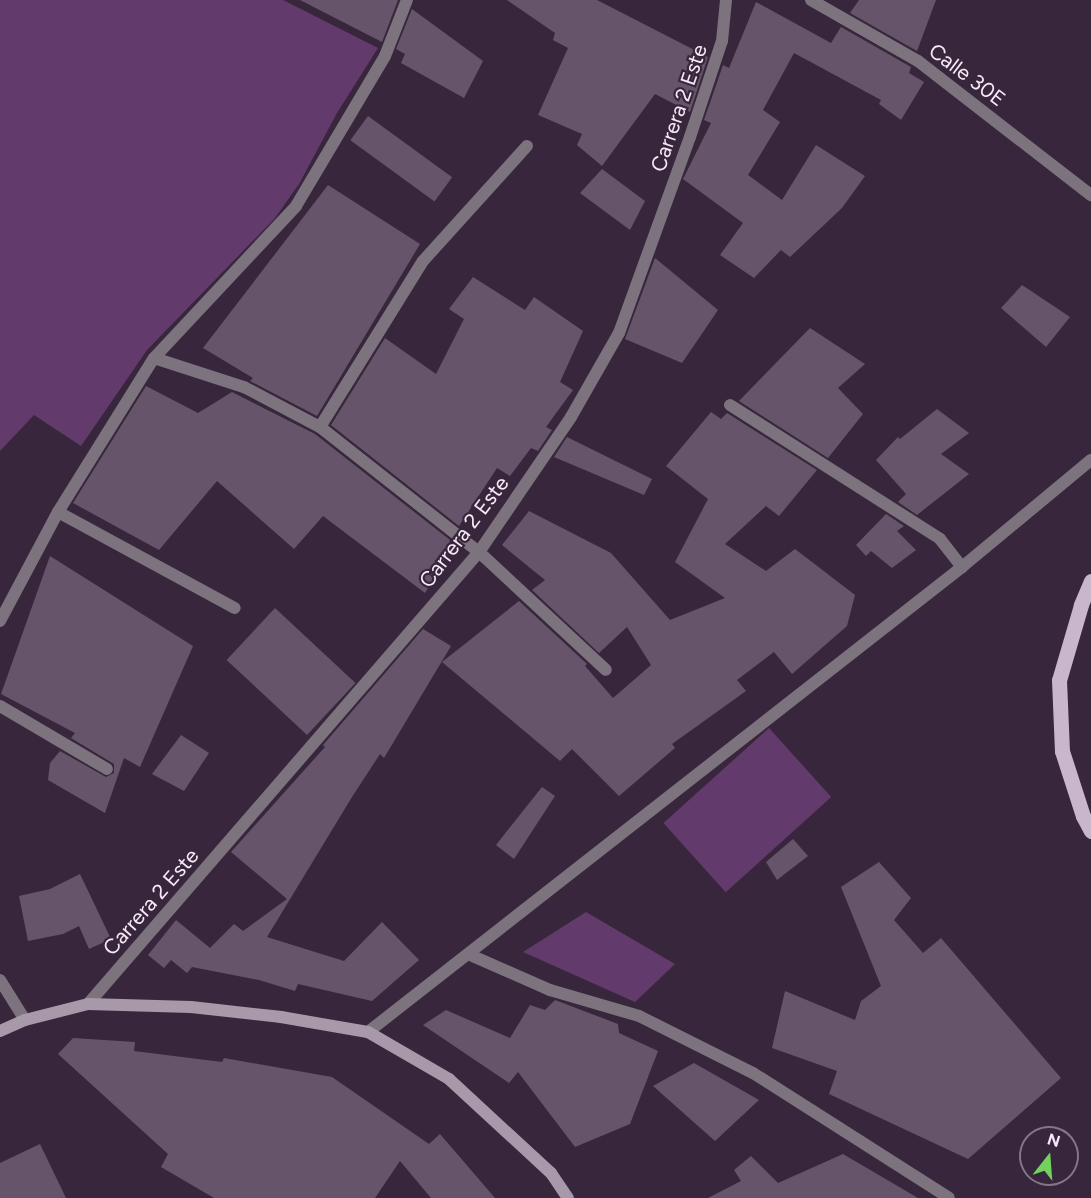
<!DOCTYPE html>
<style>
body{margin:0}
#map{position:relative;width:1091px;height:1198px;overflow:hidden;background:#38273c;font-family:Figtree,sans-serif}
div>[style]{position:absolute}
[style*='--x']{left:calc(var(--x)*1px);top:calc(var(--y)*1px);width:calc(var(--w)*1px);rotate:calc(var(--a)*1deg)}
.green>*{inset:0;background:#633a6c;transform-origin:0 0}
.building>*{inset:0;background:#66546b;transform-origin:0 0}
.minor>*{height:12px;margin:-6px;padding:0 6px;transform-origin:6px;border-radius:6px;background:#7c737e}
.secondary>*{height:12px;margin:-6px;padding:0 6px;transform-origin:6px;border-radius:6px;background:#a799aa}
.primary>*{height:15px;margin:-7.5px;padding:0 7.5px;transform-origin:7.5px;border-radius:7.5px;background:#c9b6cd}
span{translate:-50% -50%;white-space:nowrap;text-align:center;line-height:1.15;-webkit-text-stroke:4.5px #38273c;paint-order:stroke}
.street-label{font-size:21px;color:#f5eaf7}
.north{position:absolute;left:1019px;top:1126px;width:60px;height:60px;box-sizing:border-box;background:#38273c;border:2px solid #847587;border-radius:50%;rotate:17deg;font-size:16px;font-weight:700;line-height:24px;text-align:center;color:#f5eaf7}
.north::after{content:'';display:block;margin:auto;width:21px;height:27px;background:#73d25d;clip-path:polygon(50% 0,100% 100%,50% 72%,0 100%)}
</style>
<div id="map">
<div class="green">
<div style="clip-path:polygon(0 0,283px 0,378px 48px,337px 113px,299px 184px,275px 218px,147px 350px,81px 446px,34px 415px,0 451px)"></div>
<div style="left:769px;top:728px;width:93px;height:142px;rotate:48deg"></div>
<div style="clip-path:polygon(586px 912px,675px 964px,635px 1002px,523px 952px)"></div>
</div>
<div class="building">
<div style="clip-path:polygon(300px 0,398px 0,382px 42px)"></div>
<div style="clip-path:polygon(507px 0,597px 0,708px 57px,690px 112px,655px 94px,602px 166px,577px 145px,582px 134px,538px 115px,568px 48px,553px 40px,555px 33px)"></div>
<div style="clip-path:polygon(859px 0,936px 0,917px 51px,850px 13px)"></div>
<div style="clip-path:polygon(756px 2px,831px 43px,841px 27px,911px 67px,909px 73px,924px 82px,901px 120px,879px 104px,881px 100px,794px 53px,763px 110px,780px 122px,748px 175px,782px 200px,816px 145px,865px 176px,842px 208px,790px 257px,781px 250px,754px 278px,720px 255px,743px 223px,683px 179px,711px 123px,704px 120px,723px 65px,729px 68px)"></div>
<div style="clip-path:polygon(412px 9px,483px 61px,464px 98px,401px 63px,405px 54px,396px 49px)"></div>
<div style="left:368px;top:116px;width:104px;height:30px;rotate:36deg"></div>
<div style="clip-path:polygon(602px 169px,645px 201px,630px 230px,580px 193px)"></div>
<div style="clip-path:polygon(328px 185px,420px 244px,317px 416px,250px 381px,253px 378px,203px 348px)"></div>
<div style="clip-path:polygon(655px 258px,718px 310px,682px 363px,625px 339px)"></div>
<div style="clip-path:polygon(473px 277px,525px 310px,534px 297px,583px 331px,560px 382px,573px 390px,546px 427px,552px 430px,538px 451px,531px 448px,510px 476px,497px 468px,459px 526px,331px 425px,385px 338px,436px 374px,464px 319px,449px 309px)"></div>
<div style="clip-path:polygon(1022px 285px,1070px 317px,1046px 347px,1001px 308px)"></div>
<div style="clip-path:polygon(810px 328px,865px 364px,838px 388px,863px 414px,828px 458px,739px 401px)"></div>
<div style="clip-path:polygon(146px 386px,198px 413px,232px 392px,315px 434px,450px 540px,449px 543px,453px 546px,425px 593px,323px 516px,294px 549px,217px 481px,159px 550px,73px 503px)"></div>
<div style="clip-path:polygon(937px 409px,969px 433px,941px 454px,969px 474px,917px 515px,898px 502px,906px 494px,876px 460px,898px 437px,900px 439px)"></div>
<div style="clip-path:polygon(711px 412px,721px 419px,727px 413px,817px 470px,779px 516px,766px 506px,725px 544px,766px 571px,795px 549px,855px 595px,847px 626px,792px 674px,774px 652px,737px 680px,746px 691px,672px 744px,675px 748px,619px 796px,572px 749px,560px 761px,442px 662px,519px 601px,587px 664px,585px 666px,613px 698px,651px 665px,627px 627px,599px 653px,532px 590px,545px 580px,502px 545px,529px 511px,611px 553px,670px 620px,725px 598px,675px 562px,708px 499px,666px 466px)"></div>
<div style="clip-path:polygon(567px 437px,652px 479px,644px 495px,554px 457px)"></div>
<div style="clip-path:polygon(886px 514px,904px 526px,897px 531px,916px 550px,892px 568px,871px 551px,866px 556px,856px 545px)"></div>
<div style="clip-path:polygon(50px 556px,193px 646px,140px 767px,124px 758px,105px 813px,48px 780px,50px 763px,60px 751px,106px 777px,114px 773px,114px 764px,71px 738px,75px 733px,1px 694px)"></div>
<div style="left:275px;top:608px;width:110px;height:71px;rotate:43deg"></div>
<div style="clip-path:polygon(423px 629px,451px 646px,384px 758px,380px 754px,352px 797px,267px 937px,344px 961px,382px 922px,419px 960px,372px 1001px,298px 984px,295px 991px,259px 980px,192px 967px,187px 973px,171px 960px,164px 968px,148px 955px,176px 920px,210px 948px,234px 924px,243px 931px,287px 899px,231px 852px,325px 747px,323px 745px)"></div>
<div style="clip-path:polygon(181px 735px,209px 753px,184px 791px,152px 774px)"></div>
<div style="clip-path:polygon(542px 787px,555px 796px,514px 859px,496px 845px)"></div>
<div style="clip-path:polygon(793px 839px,808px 856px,777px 880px,766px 862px)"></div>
<div style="clip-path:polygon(879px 862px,911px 898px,894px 920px,923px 953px,941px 938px,1061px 1078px,968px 1159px,829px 1094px,837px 1071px,772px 1048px,785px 991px,855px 1020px,861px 1001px,881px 986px,841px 887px)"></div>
<div style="clip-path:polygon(80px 874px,111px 939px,89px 949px,79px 926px,63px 934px,28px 941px,19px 896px,50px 889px)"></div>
<div style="clip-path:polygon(555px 1000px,618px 1024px,619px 1033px,658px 1051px,630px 1124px,575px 1147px,518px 1072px,509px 1083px,423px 1025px,446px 1010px,510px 1038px,530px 1005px,545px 1010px)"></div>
<div style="clip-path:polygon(73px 1038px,135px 1042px,134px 1051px,222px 1062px,224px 1058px,332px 1077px,429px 1144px,440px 1134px,495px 1198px,431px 1198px,400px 1161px,375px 1198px,214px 1198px,161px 1167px,168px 1154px,58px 1054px)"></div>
<div style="clip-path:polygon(694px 1063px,759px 1100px,715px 1141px,653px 1086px)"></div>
<div style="clip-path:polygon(40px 1144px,66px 1198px,0 1198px,0 1163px)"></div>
<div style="clip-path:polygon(843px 1154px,918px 1198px,708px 1198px,741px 1181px,734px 1170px,751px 1156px,778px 1183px)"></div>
</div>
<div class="minor">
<div style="--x:811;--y:0;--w:123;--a:29.7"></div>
<div style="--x:918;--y:61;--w:219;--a:37.8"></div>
<div style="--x:154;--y:358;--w:95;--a:17.9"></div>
<div style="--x:244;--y:387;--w:86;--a:27.8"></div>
<div style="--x:320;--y:427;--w:202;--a:38.2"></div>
<div style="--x:479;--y:552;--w:173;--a:42.9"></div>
<div style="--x:730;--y:405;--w:249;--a:32.5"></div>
<div style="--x:940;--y:539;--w:36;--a:52"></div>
<div style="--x:320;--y:427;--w:195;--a:-58.2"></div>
<div style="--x:423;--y:261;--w:155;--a:-47.9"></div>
<div style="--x:58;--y:512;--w:201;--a:28.5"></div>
<div style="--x:0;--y:621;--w:123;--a:-62"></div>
<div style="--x:58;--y:512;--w:181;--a:-58.1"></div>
<div style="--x:154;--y:358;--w:208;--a:-46.9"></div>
<div style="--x:296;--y:206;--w:174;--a:-59.3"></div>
<div style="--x:385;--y:56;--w:60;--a:-68.6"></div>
<div style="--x:0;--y:706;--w:124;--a:30.5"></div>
<div style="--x:468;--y:954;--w:90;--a:23.7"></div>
<div style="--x:550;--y:990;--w:93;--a:16.3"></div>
<div style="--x:639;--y:1016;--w:127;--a:26.6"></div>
<div style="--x:753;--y:1073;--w:232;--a:32.5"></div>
<div style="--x:0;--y:980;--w:47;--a:58"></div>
<div style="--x:88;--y:1004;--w:598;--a:-49.14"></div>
<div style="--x:479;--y:552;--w:163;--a:-55.7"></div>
<div style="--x:571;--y:417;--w:97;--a:-60.3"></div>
<div style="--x:619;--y:333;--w:208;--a:-70.1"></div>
<div style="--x:690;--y:137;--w:101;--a:-71.6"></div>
<div style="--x:722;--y:41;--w:41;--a:-84.4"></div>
<div style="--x:368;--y:1032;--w:754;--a:-38.05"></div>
<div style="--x:962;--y:567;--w:168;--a:-39.7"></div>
</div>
<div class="secondary">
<div style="--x:0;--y:1031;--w:27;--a:-24"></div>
<div style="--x:25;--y:1020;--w:65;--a:-14.3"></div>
<div style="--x:88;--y:1004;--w:103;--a:1.7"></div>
<div style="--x:191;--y:1007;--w:91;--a:6.3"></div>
<div style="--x:281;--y:1017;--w:88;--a:9.8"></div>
<div style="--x:368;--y:1032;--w:94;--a:30.1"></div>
<div style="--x:449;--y:1079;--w:139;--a:42.7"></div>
<div style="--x:551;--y:1173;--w:30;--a:56"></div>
</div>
<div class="primary">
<div style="--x:1091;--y:581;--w:26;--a:113"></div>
<div style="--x:1081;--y:605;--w:78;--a:106.3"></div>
<div style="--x:1059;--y:680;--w:71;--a:87.6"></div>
<div style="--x:1062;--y:751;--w:68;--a:72.1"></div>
<div style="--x:1083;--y:816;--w:17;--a:62"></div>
</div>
<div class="street-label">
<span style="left:967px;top:75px;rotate:37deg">Calle 30E</span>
<span style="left:679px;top:108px;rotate:-71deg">Carrera 2 Este</span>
<span style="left:464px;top:532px;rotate:-53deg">Carrera 2 Este</span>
<span style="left:151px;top:902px;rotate:-49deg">Carrera 2 Este</span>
</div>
<div class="north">N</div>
</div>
